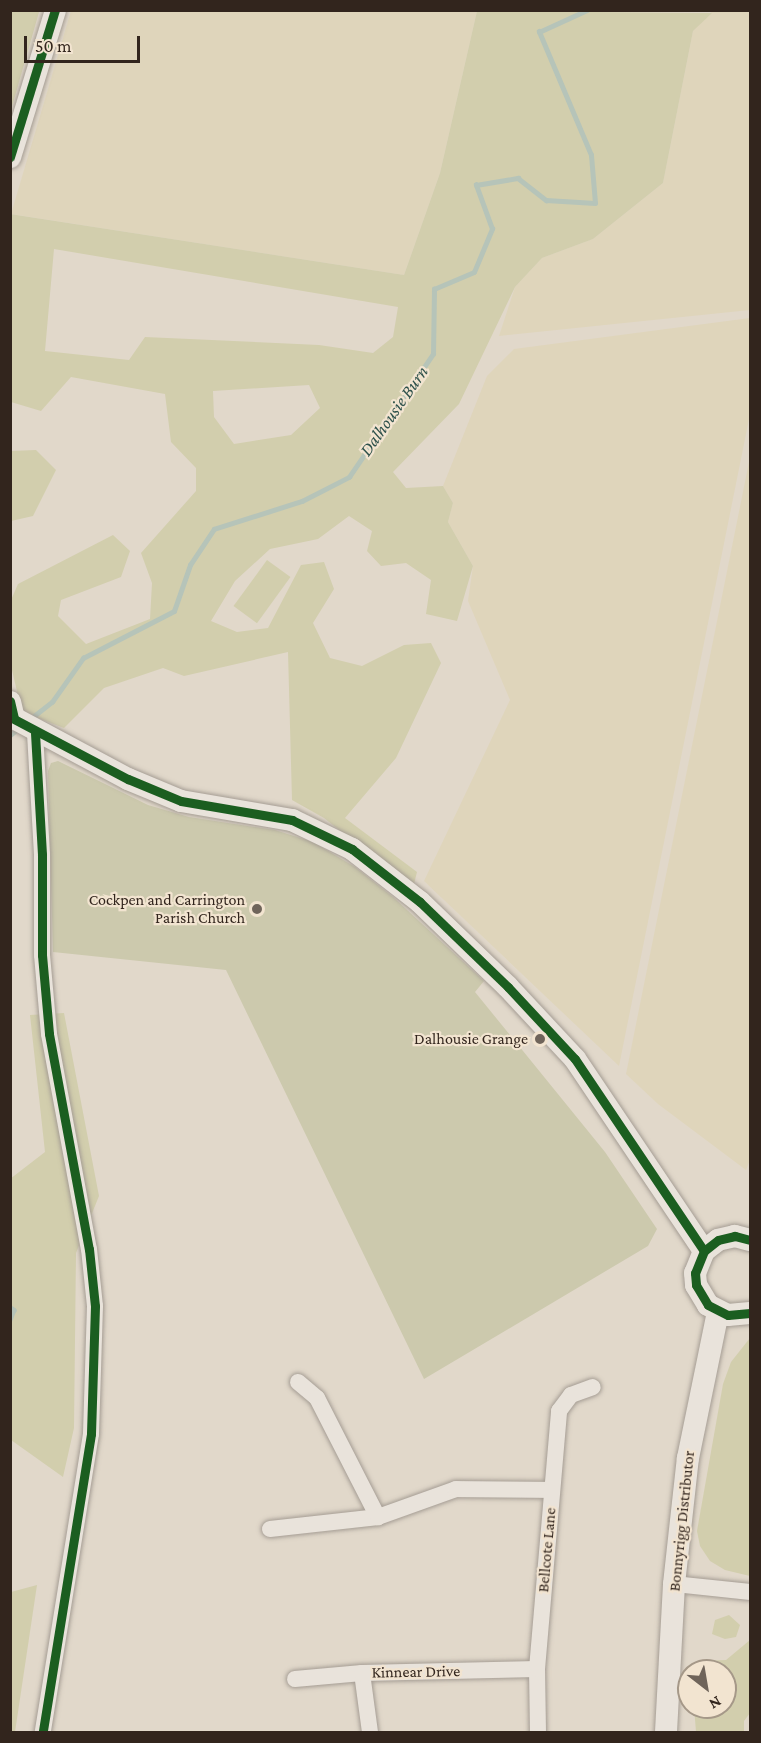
<!DOCTYPE html>
<style>
body{margin:0}
#map{position:relative;width:761px;height:1743px;overflow:hidden;background:#e1d8ca;font-family:"Crimson Pro",serif}
div>[style]{position:absolute}
[style*='--x']{left:calc(var(--x)*1px);top:calc(var(--y)*1px);width:calc(var(--w)*1px);rotate:calc(var(--a)*1deg)}
.farmland>*{inset:0;background:#dfd5bb}
.green>*{inset:0;background:#d2cead;transform-origin:0 0}
.cemetery>*{inset:0;background:#ccc9ad}
.stream>*{height:4.5px;margin:-2.25px;padding:0 2.25px;transform-origin:2.25px;border-radius:2.25px;background:#b6c4b9}
.roads{filter:drop-shadow(0 0 2px #a59d94) drop-shadow(0 0 2px #a59d94)}
.minor>*{height:16px;margin:-8px;padding:0 8px;transform-origin:8px;border-radius:8px;background:#e9e3db}
.tertiary>*{height:21px;margin:-10.5px;padding:0 10.5px;transform-origin:10.5px;border-radius:10.5px;background:#e9e3db}
.secondary>*{height:22px;margin:-11px;padding:0 11px;transform-origin:11px;border-radius:11px;background:#e9e3db}
.cycleway>*{height:9px;margin:-4.5px;padding:0 4.5px;transform-origin:4.5px;border-radius:4.5px;background:#1b5e20}
.dots>*{width:16px;height:16px;translate:-50% -50%;box-sizing:border-box;border:3px solid #f2e4d0;border-radius:50%}
span{translate:-50% -50%;white-space:nowrap;text-align:center;line-height:1.15;-webkit-text-stroke:4.5px #f2e4d0;paint-order:stroke}
.poi-label{font-size:16px;color:#32251d}
.right{translate:-100% -50%;text-align:right}
.street-label{font-size:16px;color:#32251d}
.water-label{font-size:18px;color:#2e514b;font-style:italic}
.frame{position:absolute;inset:0;border:12px solid #32251d;pointer-events:none}
.north{position:absolute;left:677px;top:1659px;width:60px;height:60px;box-sizing:border-box;background:#f2e4d0;border:2px solid #a59888;border-radius:50%;rotate:149deg;font-size:16px;font-weight:700;line-height:24px;text-align:center;color:#32251d}
.north::after{content:'';display:block;margin:auto;width:21px;height:27px;background:#6f645a;clip-path:polygon(50% 0,100% 100%,50% 72%,0 100%)}
.scale{position:absolute;left:24px;top:36px;width:116px;height:27px;box-sizing:border-box;border:3px solid #32251d;border-top:0;padding-left:8px;font-size:18px;line-height:21px;white-space:nowrap;color:#32251d;-webkit-text-stroke:4px #f2e4d0;paint-order:stroke}
</style>
<div id="map">
<div class="farmland">
<div style="clip-path:polygon(71px 11px,477px 11px,440px 173px,404px 275px,11px 214px)"></div>
<div style="clip-path:polygon(712px 11px,750px 11px,750px 310px,499px 336px,515px 287px,542px 258px,593px 239px,663px 183px,693px 31px)"></div>
<div style="clip-path:polygon(750px 318px,750px 414px,619px 1066px,424px 881px,510px 700px,468px 601px,473px 566px,448px 522px,453px 503px,443px 486px,487px 376px,514px 349px)"></div>
<div style="clip-path:polygon(750px 457px,750px 1160px,746px 1170px,658px 1104px,626px 1074px)"></div>
</div>
<div class="green">
<div style="clip-path:polygon(11px 10px,39px 12px,11px 110px,10px 11px)"></div>
<div style="clip-path:polygon(evenodd,477px 11px,712px 13px,693px 31px,663px 183px,593px 239px,542px 258px,515px 287px,459px 404px,393px 472px,406px 488px,443px 486px,453px 503px,448px 522px,473px 566px,457px 621px,426px 614px,431px 580px,406px 563px,381px 566px,367px 551px,372px 531px,349px 516px,318px 539px,270px 549px,235px 581px,211px 621px,237px 632px,268px 628px,301px 565px,324px 562px,334px 589px,313px 623px,330px 658px,362px 666px,404px 645px,431px 643px,441px 663px,396px 758px,345px 818px,417px 872px,413px 888px,324px 818px,292px 800px,288px 652px,184px 676px,163px 668px,104px 688px,64px 728px,22px 712px,10px 662px,11px 600px,18px 584px,113px 535px,130px 551px,121px 577px,61px 600px,58px 616px,86px 644px,150px 619px,152px 583px,141px 553px,196px 491px,196px 468px,171px 442px,165px 394px,71px 377px,41px 411px,11px 402px,10px 214px,404px 275px,440px 173px,477px 11px,54px 249px,398px 307px,393px 337px,373px 353px,319px 345px,145px 337px,129px 360px,45px 351px,54px 249px,477px 11px,309px 385px,320px 408px,291px 435px,234px 444px,214px 417px,213px 391px,309px 385px)"></div>
<div style="clip-path:polygon(36px 450px,56px 470px,33px 516px,11px 521px,11px 451px)"></div>
<div style="left:267px;top:560px;width:29px;height:57px;rotate:36deg"></div>
<div style="clip-path:polygon(64px 1013px,99px 1196px,76px 1253px,74px 1428px,63px 1477px,11px 1440px,10px 1179px,45px 1152px,30px 1015px)"></div>
<div style="clip-path:polygon(750px 1338px,750px 1576px,725px 1570px,710px 1561px,700px 1546px,697px 1531px,723px 1384px,731px 1362px)"></div>
<div style="clip-path:polygon(37px 1585px,15px 1732px,11px 1732px,11px 1592px)"></div>
<div style="clip-path:polygon(729px 1615px,740px 1625px,736px 1637px,725px 1639px,712px 1634px,715px 1620px)"></div>
<div style="clip-path:polygon(750px 1640px,750px 1713px,744px 1721px,744px 1732px,696px 1732px,694px 1707px,725px 1707px,725px 1671px,691px 1671px,690px 1667px,700px 1661px,726px 1660px)"></div>
</div>
<div class="cemetery">
<div style="clip-path:polygon(58px 761px,148px 805px,189px 817px,275px 830px,313px 842px,355px 867px,393px 897px,484px 981px,475px 992px,605px 1152px,657px 1229px,648px 1246px,424px 1379px,226px 970px,53px 952px,48px 771px,51px 763px)"></div>
</div>
<div class="stream">
<div style="--x:30;--y:719;--w:28;--a:-38"></div>
<div style="--x:52;--y:702;--w:54;--a:-54.8"></div>
<div style="--x:83;--y:658;--w:102;--a:-27.3"></div>
<div style="--x:174;--y:611;--w:49;--a:-70.8"></div>
<div style="--x:190;--y:565;--w:43;--a:-56.3"></div>
<div style="--x:214;--y:529;--w:92;--a:-17.7"></div>
<div style="--x:302;--y:501;--w:53;--a:-27.1"></div>
<div style="--x:349;--y:477;--w:149;--a:-55.7"></div>
<div style="--x:433;--y:354;--w:65;--a:-89.1"></div>
<div style="--x:434;--y:289;--w:43;--a:-23"></div>
<div style="--x:474;--y:272;--w:47;--a:-67.3"></div>
<div style="--x:492;--y:229;--w:47;--a:-110"></div>
<div style="--x:476;--y:185;--w:43;--a:-9.5"></div>
<div style="--x:518;--y:178;--w:36;--a:38"></div>
<div style="--x:546;--y:200;--w:49;--a:3.5"></div>
<div style="--x:595;--y:203;--w:48;--a:-94.8"></div>
<div style="--x:591;--y:155;--w:134;--a:-112.9"></div>
<div style="--x:539;--y:32;--w:53;--a:-24.6"></div>
<div style="--x:10;--y:735;--w:11;--a:-38"></div>
<div style="--x:10;--y:1307;--w:5;--a:37"></div>
<div style="--x:14;--y:1310;--w:11;--a:112"></div>
</div>
<div class="roads">
<div class="minor">
<div style="--x:35;--y:733;--w:122;--a:86.7"></div>
<div style="--x:42;--y:855;--w:100;--a:90"></div>
<div style="--x:42;--y:955;--w:79;--a:84.9"></div>
<div style="--x:49;--y:1034;--w:219;--a:79.5"></div>
<div style="--x:89;--y:1249;--w:57;--a:84"></div>
<div style="--x:95;--y:1306;--w:128;--a:91.8"></div>
<div style="--x:91;--y:1434;--w:302;--a:99.2"></div>
<div style="--x:298;--y:1382;--w:25;--a:40"></div>
<div style="--x:317;--y:1398;--w:134;--a:62.9"></div>
<div style="--x:270;--y:1529;--w:109;--a:-6.3"></div>
<div style="--x:378;--y:1517;--w:83;--a:-19.7"></div>
<div style="--x:456;--y:1489;--w:96;--a:0.6"></div>
<div style="--x:674;--y:1584;--w:76;--a:6"></div>
<div style="--x:362;--y:1673;--w:60;--a:82.3"></div>
<div style="--x:295;--y:1679;--w:67;--a:-5.1"></div>
<div style="--x:362;--y:1673;--w:175;--a:-1.3"></div>
<div style="--x:538;--y:1732;--w:63;--a:-90.9"></div>
<div style="--x:537;--y:1669;--w:259;--a:-85.1"></div>
<div style="--x:559;--y:1411;--w:20;--a:-53"></div>
<div style="--x:571;--y:1395;--w:23;--a:-20"></div>
</div>
<div class="tertiary">
<div style="--x:10;--y:157;--w:154;--a:-73"></div>
<div style="--x:10;--y:701;--w:18;--a:77"></div>
</div>
<div class="secondary">
<div style="--x:10;--y:716;--w:134;--a:28.1"></div>
<div style="--x:128;--y:779;--w:57;--a:22.5"></div>
<div style="--x:181;--y:801;--w:113;--a:9.7"></div>
<div style="--x:292;--y:820;--w:67;--a:25.8"></div>
<div style="--x:352;--y:849;--w:86;--a:37.9"></div>
<div style="--x:420;--y:902;--w:122;--a:44"></div>
<div style="--x:508;--y:987;--w:98;--a:47.1"></div>
<div style="--x:575;--y:1059;--w:231;--a:56.1"></div>
<div style="--x:750;--y:1240;--w:16;--a:-165"></div>
<div style="--x:735;--y:1236;--w:17;--a:167"></div>
<div style="--x:718;--y:1240;--w:18;--a:142"></div>
<div style="--x:704;--y:1251;--w:24;--a:112"></div>
<div style="--x:695;--y:1273;--w:12;--a:85"></div>
<div style="--x:696;--y:1285;--w:23;--a:59"></div>
<div style="--x:708;--y:1305;--w:22;--a:27"></div>
<div style="--x:728;--y:1315;--w:22;--a:-5"></div>
<div style="--x:666;--y:1732;--w:148;--a:-86.9"></div>
<div style="--x:674;--y:1584;--w:127;--a:-83.7"></div>
<div style="--x:688;--y:1458;--w:149;--a:-78.4"></div>
</div>
</div>
<div class="cycleway">
<div style="--x:10;--y:157;--w:154;--a:-73"></div>
<div style="--x:10;--y:701;--w:18;--a:77"></div>
<div style="--x:14;--y:719;--w:129;--a:27.8"></div>
<div style="--x:128;--y:779;--w:57;--a:22.5"></div>
<div style="--x:181;--y:801;--w:113;--a:9.7"></div>
<div style="--x:292;--y:820;--w:67;--a:25.8"></div>
<div style="--x:352;--y:849;--w:86;--a:37.9"></div>
<div style="--x:420;--y:902;--w:122;--a:44"></div>
<div style="--x:508;--y:987;--w:98;--a:47.1"></div>
<div style="--x:575;--y:1059;--w:231;--a:56.1"></div>
<div style="--x:35;--y:733;--w:122;--a:86.7"></div>
<div style="--x:42;--y:855;--w:100;--a:90"></div>
<div style="--x:42;--y:955;--w:79;--a:84.9"></div>
<div style="--x:49;--y:1034;--w:219;--a:79.5"></div>
<div style="--x:89;--y:1249;--w:57;--a:84"></div>
<div style="--x:95;--y:1306;--w:128;--a:91.8"></div>
<div style="--x:91;--y:1434;--w:302;--a:99.2"></div>
<div style="--x:750;--y:1240;--w:16;--a:-165"></div>
<div style="--x:735;--y:1236;--w:17;--a:167"></div>
<div style="--x:718;--y:1240;--w:18;--a:142"></div>
<div style="--x:704;--y:1251;--w:24;--a:112"></div>
<div style="--x:695;--y:1273;--w:12;--a:85"></div>
<div style="--x:696;--y:1285;--w:23;--a:59"></div>
<div style="--x:708;--y:1305;--w:22;--a:27"></div>
<div style="--x:728;--y:1315;--w:22;--a:-5"></div>
</div>
<div class="dots">
<div style="left:257px;top:909px;background:#6f645a"></div>
<div style="left:540px;top:1039px;background:#6f645a"></div>
</div>
<div class="poi-label">
<span class="right" style="left:245px;top:909px">Cockpen and Carrington<br>Parish Church</span>
<span class="right" style="left:528px;top:1039px">Dalhousie Grange</span>
</div>
<div class="street-label">
<span style="left:682px;top:1521px;rotate:-84deg">Bonnyrigg Distributor</span>
<span style="left:547px;top:1550px;rotate:-85deg">Bellcote Lane</span>
<span style="left:416px;top:1672px;rotate:-1deg">Kinnear Drive</span>
</div>
<div class="water-label">
<span style="left:394px;top:411px;rotate:-55deg">Dalhousie Burn</span>
</div>
<div class="frame"></div>
<div class="north">N</div>
<div class="scale">50 m</div>
</div>
